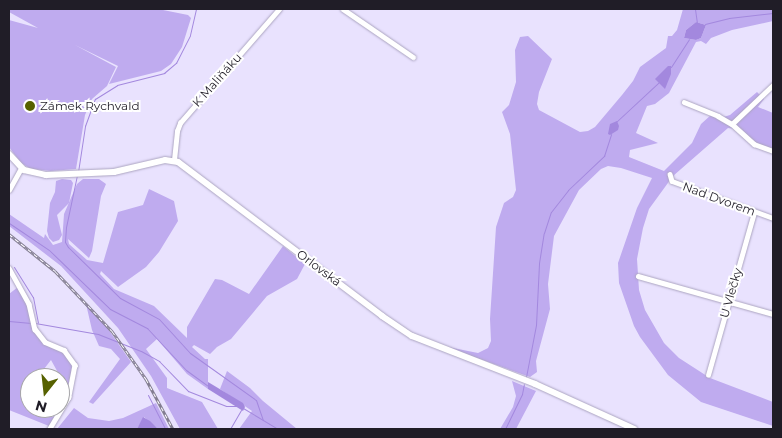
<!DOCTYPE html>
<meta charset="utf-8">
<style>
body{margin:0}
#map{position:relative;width:782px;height:438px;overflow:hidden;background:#e9e2fe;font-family:Montserrat,sans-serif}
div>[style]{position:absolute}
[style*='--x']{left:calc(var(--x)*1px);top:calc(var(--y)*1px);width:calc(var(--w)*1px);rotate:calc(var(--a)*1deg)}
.green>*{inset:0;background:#bfabef}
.water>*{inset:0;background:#a388de}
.stream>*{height:1px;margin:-0.5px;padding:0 0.5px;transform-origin:0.5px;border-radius:0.5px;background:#a388de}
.roads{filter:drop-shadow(0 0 1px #aca5c1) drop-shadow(0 0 1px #aca5c1)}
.minor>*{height:4.5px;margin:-2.25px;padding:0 2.25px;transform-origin:2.25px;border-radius:2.25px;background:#fff}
.secondary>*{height:6px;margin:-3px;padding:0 3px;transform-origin:3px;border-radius:3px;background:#fff}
.rail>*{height:3px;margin-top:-1.5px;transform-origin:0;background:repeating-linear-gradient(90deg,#fff 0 4px,#837e91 0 8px);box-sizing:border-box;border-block:1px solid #837e91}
.dots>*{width:14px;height:14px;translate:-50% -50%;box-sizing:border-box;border:2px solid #fff;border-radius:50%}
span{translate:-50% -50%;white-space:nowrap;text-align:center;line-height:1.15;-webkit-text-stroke:4px #fff;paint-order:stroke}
.street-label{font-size:12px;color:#201d27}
.poi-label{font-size:12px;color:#201d27}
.left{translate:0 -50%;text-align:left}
.frame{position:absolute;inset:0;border:10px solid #201d27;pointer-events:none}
.north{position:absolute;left:20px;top:368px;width:50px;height:50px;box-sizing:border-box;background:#fff;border:1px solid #a6a5a9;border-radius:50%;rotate:196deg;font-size:14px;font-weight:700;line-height:20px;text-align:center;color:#201d27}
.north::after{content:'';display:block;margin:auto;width:18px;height:22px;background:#566100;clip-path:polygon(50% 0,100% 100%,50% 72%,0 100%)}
</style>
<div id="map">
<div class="green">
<div style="clip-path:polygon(9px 9px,158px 9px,188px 15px,191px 18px,182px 47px,171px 64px,161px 71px,109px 84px,118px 66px,75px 45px,116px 67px,107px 86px,92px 99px,85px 115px,76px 169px,51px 171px,31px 169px,21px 163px,9px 147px,9px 20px,38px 28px,9px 12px)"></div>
<div style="clip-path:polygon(evenodd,683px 9px,773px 9px,773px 21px,732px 30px,711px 38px,706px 44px,701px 41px,696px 42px,669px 93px,655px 104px,647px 106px,636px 133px,658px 143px,630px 150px,629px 157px,664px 171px,692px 143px,701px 124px,711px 115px,717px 119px,730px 115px,757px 92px,764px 99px,758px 107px,773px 113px,773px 150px,756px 144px,738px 129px,728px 128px,673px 176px,649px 209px,643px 228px,637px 259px,639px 290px,645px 310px,664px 343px,679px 358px,710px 378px,773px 402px,773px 426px,701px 402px,668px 375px,640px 337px,634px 326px,619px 283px,618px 263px,637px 208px,652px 178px,621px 168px,608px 166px,601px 169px,579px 190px,554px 236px,548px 284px,550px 309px,536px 361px,537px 372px,530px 377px,443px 346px,478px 353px,488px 348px,491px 341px,490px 319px,496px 227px,504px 203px,513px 197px,516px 190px,510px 134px,502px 112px,509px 105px,516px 82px,515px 50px,520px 37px,528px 36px,552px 59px,539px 92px,537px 104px,539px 110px,580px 132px,588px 131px,595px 127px,622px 95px,633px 81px,640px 67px,666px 48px,668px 36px,672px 36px,677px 30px,683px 9px,696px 22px,706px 25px,701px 38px,696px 40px,684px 38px,686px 30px,696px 22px)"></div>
<div style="clip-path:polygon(62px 179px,71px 180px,73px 183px,69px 203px,57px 215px,62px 235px,59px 240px,53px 242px,49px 238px,47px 231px,50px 203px,55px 192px,56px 181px)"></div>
<div style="clip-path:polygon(83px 179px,99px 179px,106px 184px,101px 196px,92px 251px,89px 258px,68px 239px,69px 244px,87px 260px,103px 263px,118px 212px,143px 205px,149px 189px,174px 201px,178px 221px,159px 252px,146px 267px,118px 287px,101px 271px,100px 274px,114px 289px,154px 306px,187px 338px,187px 327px,215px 279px,222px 280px,249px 294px,283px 246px,305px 264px,297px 279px,267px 296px,231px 339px,217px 347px,210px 354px,194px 345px,192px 347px,205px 359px,208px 359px,208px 389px,187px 374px,157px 339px,146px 349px,167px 378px,167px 388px,202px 402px,218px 429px,180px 429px,151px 376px,118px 328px,61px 266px,9px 226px,9px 214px,44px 238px,45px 234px,53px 245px,62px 242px,64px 214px,77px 184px)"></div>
<div style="clip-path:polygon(18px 287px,28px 304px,34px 329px,44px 344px,60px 351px,69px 358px,72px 365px,70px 387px,66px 387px,51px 360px,40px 374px,43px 378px,30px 378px,30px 408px,60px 408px,60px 400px,62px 407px,49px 426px,9px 410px,9px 294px)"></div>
<div style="clip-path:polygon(86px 304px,106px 326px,131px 362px,93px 404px,89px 402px,120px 359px,111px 349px,99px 346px,92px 330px)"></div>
<div style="clip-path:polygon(227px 371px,250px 388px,263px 401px,297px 429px,239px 429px,252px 411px,220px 389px)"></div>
<div style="clip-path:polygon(512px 381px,536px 391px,516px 429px,500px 429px,513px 407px,516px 396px)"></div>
<div style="clip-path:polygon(156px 403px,169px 429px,158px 429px,144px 417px,137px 429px,57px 429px,74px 408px,88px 418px,109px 421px,123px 418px)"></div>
</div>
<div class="water">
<div style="clip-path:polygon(696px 22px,706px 25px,701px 38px,696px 40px,684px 38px,686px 30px)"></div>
<div style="clip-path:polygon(668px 66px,671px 66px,671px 74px,665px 89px,655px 79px)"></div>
<div style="clip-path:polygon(617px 121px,619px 126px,618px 130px,610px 135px,608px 134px,610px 124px)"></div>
<div style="clip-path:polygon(208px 382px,243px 403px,245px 407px,243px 411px,208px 389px)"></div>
<div style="clip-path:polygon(143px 417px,150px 421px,158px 429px,137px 429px)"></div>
</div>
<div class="stream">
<div style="--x:695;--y:9;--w:14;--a:82"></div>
<div style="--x:705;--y:24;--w:25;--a:-14"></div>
<div style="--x:729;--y:18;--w:44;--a:-6.5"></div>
<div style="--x:671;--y:67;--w:33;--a:-57"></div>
<div style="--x:616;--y:122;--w:59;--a:-42.9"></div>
<div style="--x:78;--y:172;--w:47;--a:-81.3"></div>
<div style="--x:85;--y:126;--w:29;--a:-70"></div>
<div style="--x:95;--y:99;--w:26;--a:-32"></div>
<div style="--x:117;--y:85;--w:49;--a:-14.3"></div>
<div style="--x:164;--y:73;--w:16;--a:-40"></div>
<div style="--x:176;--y:63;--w:31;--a:-63"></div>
<div style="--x:190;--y:35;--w:27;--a:-77"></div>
<div style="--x:77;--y:175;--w:53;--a:101.9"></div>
<div style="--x:66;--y:227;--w:15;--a:94"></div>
<div style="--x:65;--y:242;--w:6;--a:59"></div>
<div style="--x:68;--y:247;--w:73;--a:44.4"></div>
<div style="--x:120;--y:298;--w:44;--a:28.3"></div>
<div style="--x:159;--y:319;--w:46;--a:47.6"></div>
<div style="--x:190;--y:353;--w:81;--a:35.5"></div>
<div style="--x:256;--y:400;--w:21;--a:71"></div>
<div style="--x:9;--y:223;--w:48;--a:34"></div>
<div style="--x:49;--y:250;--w:85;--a:44"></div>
<div style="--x:110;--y:309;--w:42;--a:27.2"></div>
<div style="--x:147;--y:328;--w:57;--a:47.1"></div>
<div style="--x:186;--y:370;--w:27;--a:36"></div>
<div style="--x:14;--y:267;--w:36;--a:58"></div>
<div style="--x:33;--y:297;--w:26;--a:79"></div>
<div style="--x:9;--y:321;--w:22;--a:5"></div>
<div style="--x:35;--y:323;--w:64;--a:9.9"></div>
<div style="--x:98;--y:334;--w:46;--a:21.6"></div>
<div style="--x:141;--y:351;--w:21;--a:29"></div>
<div style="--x:159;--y:361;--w:42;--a:46"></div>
<div style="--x:188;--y:391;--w:41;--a:21.5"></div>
<div style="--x:226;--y:406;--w:11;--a:0"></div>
<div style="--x:526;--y:377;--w:53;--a:-79.1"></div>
<div style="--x:536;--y:325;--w:62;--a:-87.2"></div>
<div style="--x:539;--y:263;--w:30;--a:-81"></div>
<div style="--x:544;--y:233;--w:22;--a:-72"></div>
<div style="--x:551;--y:212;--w:28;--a:-52"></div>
<div style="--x:568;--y:190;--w:50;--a:-43.4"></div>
<div style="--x:604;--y:156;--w:23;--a:-72"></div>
<div style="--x:148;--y:395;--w:38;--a:63"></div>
<div style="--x:243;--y:408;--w:41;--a:31"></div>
<div style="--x:230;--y:429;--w:22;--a:-60"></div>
<div style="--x:505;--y:429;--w:39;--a:-64"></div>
<div style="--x:522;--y:394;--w:10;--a:-79"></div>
</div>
<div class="roads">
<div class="minor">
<div style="--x:343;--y:9;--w:85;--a:34.4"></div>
<div style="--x:684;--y:102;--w:37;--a:22"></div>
<div style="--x:718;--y:116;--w:16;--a:30"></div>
<div style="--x:732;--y:124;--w:30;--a:42"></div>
<div style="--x:754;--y:144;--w:20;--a:20"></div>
<div style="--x:732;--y:124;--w:57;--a:-43.6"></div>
<div style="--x:174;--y:160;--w:29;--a:-84"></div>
<div style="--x:177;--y:131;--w:9;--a:-69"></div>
<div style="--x:180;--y:123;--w:151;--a:-49"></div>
<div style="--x:670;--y:174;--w:7;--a:74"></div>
<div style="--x:672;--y:181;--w:108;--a:20.1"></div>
<div style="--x:9;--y:190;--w:25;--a:-61"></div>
<div style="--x:9;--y:268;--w:41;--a:60.9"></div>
<div style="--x:29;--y:304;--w:26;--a:77"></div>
<div style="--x:35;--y:329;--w:16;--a:52"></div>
<div style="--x:45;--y:342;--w:21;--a:23"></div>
<div style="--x:64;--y:350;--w:19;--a:54"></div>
<div style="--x:75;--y:365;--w:33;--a:101"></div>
<div style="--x:69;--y:397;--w:37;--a:121"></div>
<div style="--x:638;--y:276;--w:140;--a:15.7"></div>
<div style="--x:708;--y:375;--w:169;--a:-74.2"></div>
</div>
<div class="secondary">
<div style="--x:9;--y:154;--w:22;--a:47"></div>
<div style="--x:24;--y:170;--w:23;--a:13"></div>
<div style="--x:46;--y:175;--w:68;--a:-2.5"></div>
<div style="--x:114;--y:172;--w:52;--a:-13.2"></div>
<div style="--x:165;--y:160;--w:13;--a:9"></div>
<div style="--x:178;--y:162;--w:256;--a:37"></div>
<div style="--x:382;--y:316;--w:36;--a:34"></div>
<div style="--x:412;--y:336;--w:132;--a:21.3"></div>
<div style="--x:535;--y:384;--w:109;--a:24.4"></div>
</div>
</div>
<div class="rail">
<div style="--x:9;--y:234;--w:59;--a:38.8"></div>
<div style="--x:55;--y:271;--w:83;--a:46.5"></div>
<div style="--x:112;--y:331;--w:59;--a:54.7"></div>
<div style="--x:146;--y:379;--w:57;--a:61.6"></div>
</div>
<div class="dots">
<div style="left:30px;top:106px;background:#566100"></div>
</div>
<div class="street-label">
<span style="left:217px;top:80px;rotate:-48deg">K Maliňáku</span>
<span style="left:719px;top:199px;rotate:20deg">Nad Dvorem</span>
<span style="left:319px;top:268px;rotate:37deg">Orlovská</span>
<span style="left:731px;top:293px;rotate:-74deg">U Vlečky</span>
</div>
<div class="poi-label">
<span class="left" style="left:40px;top:106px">Zámek Rychvald</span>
</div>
<div class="frame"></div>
<div class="north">N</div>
</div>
